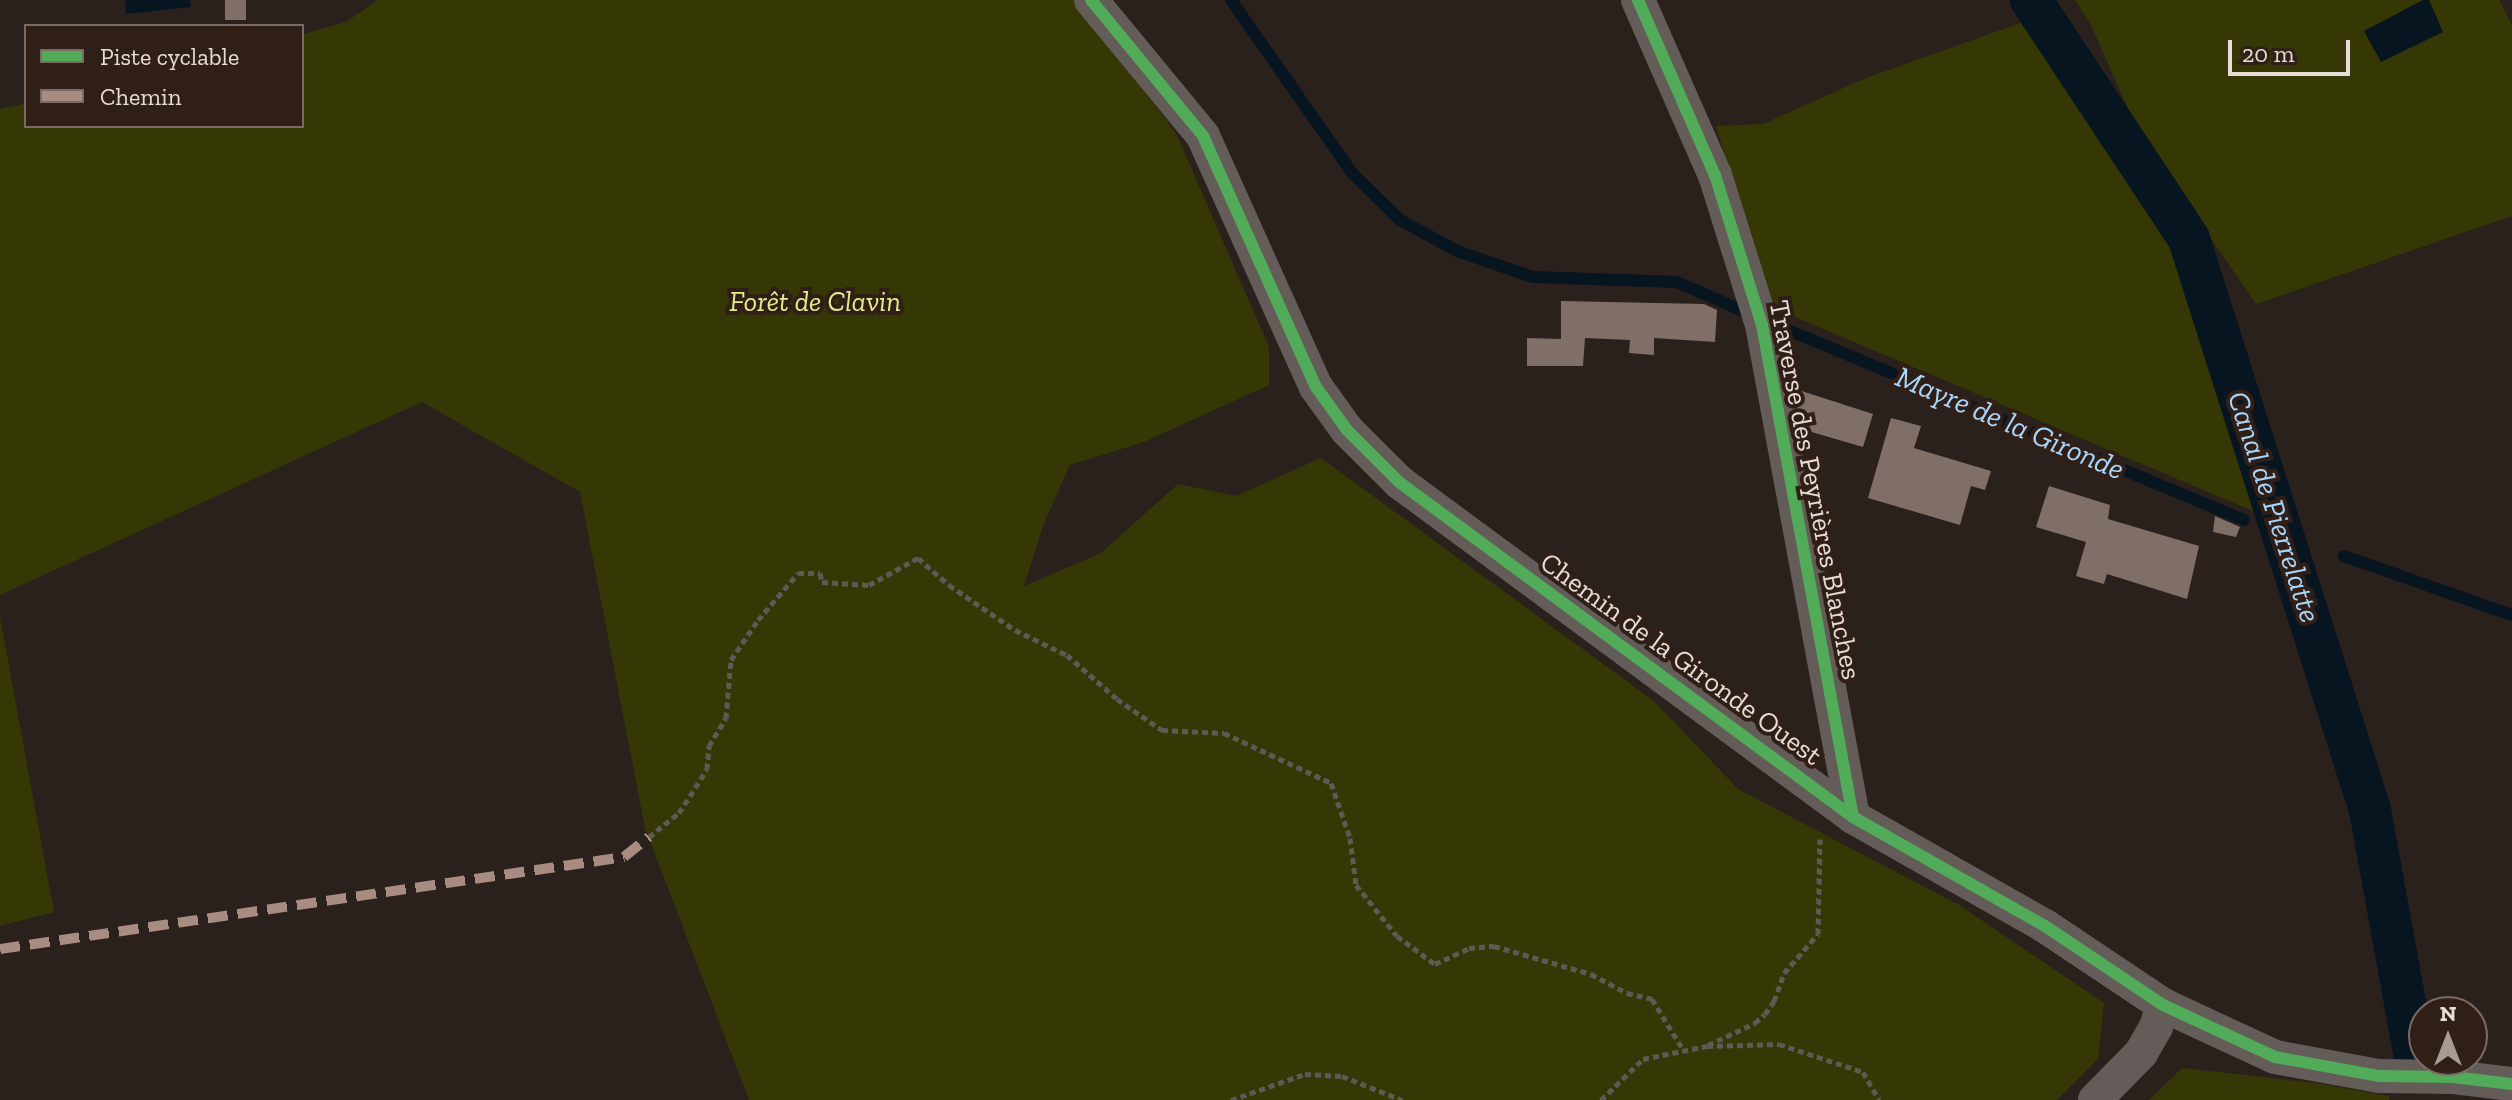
<!DOCTYPE html>
<meta charset="utf-8">
<style>
body{margin:0}
#map{position:relative;width:2512px;height:1100px;overflow:hidden;background:#2a211d;font-family:"Zilla Slab",serif}
div>[style]{position:absolute}
[style*='--x']{left:calc(var(--x)*1px);top:calc(var(--y)*1px);width:calc(var(--w)*1px);rotate:calc(var(--a)*1deg)}
.green>*{inset:0;background:#353704}
.water>*{inset:0;background:#071521}
.stream>*{height:12px;margin:-6px;padding:0 6px;transform-origin:6px;border-radius:6px;background:#071521}
.canal>*{height:42px;margin:-21px;padding:0 21px;transform-origin:21px;border-radius:21px;background:#071521}
.building>*{inset:0;background:#7f6f67;transform-origin:0 0}
.path>*{height:5px;margin-top:-2.5px;transform-origin:0;background:repeating-linear-gradient(90deg,#605855 0 6px,transparent 0 10px)}
.minor>*{height:34px;margin:-17px;padding:0 17px;transform-origin:17px;border-radius:17px;background:#635c58}
.quiet>*{height:10px;margin-top:-5px;transform-origin:0;background:repeating-linear-gradient(90deg,#a88b81 0 20px,transparent 0 30px)}
.cycleway>*{height:12px;margin:-6px;padding:0 6px;transform-origin:6px;border-radius:6px;background:#51ab58}
span{translate:-50% -50%;white-space:nowrap;text-align:center;line-height:1.15;-webkit-text-stroke:8px #301f17;paint-order:stroke}
.park-label{font-size:28px;color:#e2ec8d;font-style:italic}
.street-label{font-size:28px;color:#e8dcd7}
.water-label{font-size:30px;color:#a8d7fd;font-style:italic}
.legend{position:absolute;left:24px;top:24px;width:280px;height:104px;box-sizing:border-box;background:#301f17;border:2px solid #7a6b64;margin:0;padding:10px 14px;list-style:none;font-size:24px;color:#e8dcd7}
.legend li{display:flex;align-items:center;gap:16px;height:40px}
.legend b{width:40px;border:2px solid #7a6b64}
.north{position:absolute;left:2408px;top:996px;width:80px;height:80px;box-sizing:border-box;background:#301f17;border:2px solid #7a6b64;border-radius:50%;rotate:0deg;font-size:22px;font-weight:700;line-height:32px;text-align:center;color:#e8dcd7}
.north::after{content:'';display:block;margin:auto;width:28px;height:36px;background:#a69b96;clip-path:polygon(50% 0,100% 100%,50% 72%,0 100%)}
.scale{position:absolute;left:2228px;top:40px;width:122px;height:36px;box-sizing:border-box;border:4px solid #e8dcd7;border-top:0;padding-left:10px;font-size:24px;line-height:28px;white-space:nowrap;color:#e8dcd7;-webkit-text-stroke:6px #301f17;paint-order:stroke}
</style>
<div id="map">
<div class="green">
<div style="clip-path:polygon(378px 0,1076px 0,1176px 133px,1269px 347px,1269px 385px,1144px 442px,1070px 465px,1044px 523px,1024px 586px,1101px 553px,1178px 484px,1236px 496px,1321px 458px,1654px 701px,1738px 789px,1959px 905px,2104px 1003px,2098px 1059px,2057px 1100px,749px 1100px,645px 828px,580px 492px,422px 402px,0 595px,0 109px,26px 103px,26px 126px,302px 126px,302px 34px,346px 22px)"></div>
<div style="clip-path:polygon(2075px 0,2499px 0,2512px 25px,2512px 216px,2256px 304px,2139px 134px,2091px 25px)"></div>
<div style="clip-path:polygon(2023px 22px,2181px 246px,2260px 514px,1769px 306px,1716px 126px,1763px 124px,1866px 78px)"></div>
<div style="clip-path:polygon(0 617px,54px 912px,0 926px)"></div>
<div style="clip-path:polygon(2182px 1068px,2316px 1083px,2389px 1096px,2389px 1100px,2149px 1100px)"></div>
</div>
<div class="water">
<div style="clip-path:polygon(125px 0,190px 0,191px 7px,126px 14px)"></div>
<div style="clip-path:polygon(2423px 0,2429px 0,2443px 32px,2381px 62px,2364px 31px)"></div>
</div>
<div class="stream">
<div style="--x:1231;--y:0;--w:211;--a:55"></div>
<div style="--x:1352;--y:173;--w:67;--a:44.4"></div>
<div style="--x:1400;--y:220;--w:65;--a:28.5"></div>
<div style="--x:1457;--y:251;--w:80;--a:18.9"></div>
<div style="--x:1533;--y:277;--w:144;--a:2"></div>
<div style="--x:1677;--y:282;--w:74;--a:23.8"></div>
<div style="--x:1776;--y:325;--w:507;--a:22.62"></div>
<div style="--x:2344;--y:556;--w:178;--a:19.4"></div>
</div>
<div class="canal">
<div style="--x:2031;--y:0;--w:287;--a:56.5"></div>
<div style="--x:2189;--y:239;--w:599;--a:72.41"></div>
<div style="--x:2370;--y:810;--w:251;--a:79.7"></div>
</div>
<div class="building">
<div style="left:225px;top:0;width:21px;height:20px"></div>
<div style="clip-path:polygon(1561px 301px,1704px 304px,1717px 310px,1715px 342px,1654px 338px,1654px 355px,1629px 353px,1630px 340px,1585px 338px,1583px 366px,1527px 366px,1527px 338px,1561px 339px)"></div>
<div style="clip-path:polygon(1783px 385px,1873px 414px,1863px 447px,1791px 426px)"></div>
<div style="clip-path:polygon(1891px 418px,1921px 426px,1914px 448px,1991px 471px,1985px 490px,1971px 486px,1960px 525px,1868px 498px)"></div>
<div style="clip-path:polygon(2049px 486px,2110px 505px,2108px 519px,2199px 546px,2187px 599px,2107px 574px,2104px 584px,2076px 576px,2086px 542px,2036px 527px)"></div>
<div style="clip-path:polygon(2215px 516px,2240px 527px,2236px 537px,2213px 532px)"></div>
</div>
<div class="path">
<div style="--x:649;--y:837;--w:38;--a:-39"></div>
<div style="--x:679;--y:813;--w:52;--a:-57.5"></div>
<div style="--x:707;--y:769;--w:23;--a:-85"></div>
<div style="--x:709;--y:746;--w:33;--a:-59"></div>
<div style="--x:726;--y:718;--w:58;--a:-85.1"></div>
<div style="--x:731;--y:660;--w:48;--a:-56"></div>
<div style="--x:758;--y:620;--w:62;--a:-49.6"></div>
<div style="--x:798;--y:573;--w:22;--a:0"></div>
<div style="--x:820;--y:573;--w:9;--a:77"></div>
<div style="--x:822;--y:582;--w:47;--a:3.7"></div>
<div style="--x:869;--y:585;--w:56;--a:-28.9"></div>
<div style="--x:918;--y:558;--w:41;--a:41.1"></div>
<div style="--x:949;--y:585;--w:80;--a:34.3"></div>
<div style="--x:1015;--y:630;--w:58;--a:25.7"></div>
<div style="--x:1067;--y:655;--w:67;--a:41.3"></div>
<div style="--x:1117;--y:699;--w:55;--a:34.6"></div>
<div style="--x:1162;--y:730;--w:62;--a:2.8"></div>
<div style="--x:1224;--y:733;--w:118;--a:25"></div>
<div style="--x:1331;--y:783;--w:58;--a:70.9"></div>
<div style="--x:1350;--y:838;--w:47;--a:82.7"></div>
<div style="--x:1356;--y:885;--w:65;--a:51.2"></div>
<div style="--x:1397;--y:936;--w:47;--a:36.4"></div>
<div style="--x:1435;--y:964;--w:38;--a:-25"></div>
<div style="--x:1469;--y:948;--w:25;--a:-5"></div>
<div style="--x:1494;--y:946;--w:101;--a:16.1"></div>
<div style="--x:1591;--y:974;--w:41;--a:27.8"></div>
<div style="--x:1627;--y:993;--w:26;--a:13"></div>
<div style="--x:1652;--y:999;--w:61;--a:58.4"></div>
<div style="--x:1708;--y:1045;--w:52;--a:-25.1"></div>
<div style="--x:1755;--y:1023;--w:13;--a:-42"></div>
<div style="--x:1765;--y:1014;--w:16;--a:-55"></div>
<div style="--x:1774;--y:1001;--w:30;--a:-70"></div>
<div style="--x:1784;--y:973;--w:52;--a:-48.9"></div>
<div style="--x:1818;--y:934;--w:95;--a:-88.8"></div>
<div style="--x:1231;--y:1100;--w:78;--a:-19.4"></div>
<div style="--x:1305;--y:1074;--w:37;--a:3"></div>
<div style="--x:1342;--y:1076;--w:65;--a:21.8"></div>
<div style="--x:1601;--y:1100;--w:59;--a:-44.3"></div>
<div style="--x:1643;--y:1059;--w:65;--a:-11.5"></div>
<div style="--x:1707;--y:1046;--w:72;--a:-1.6"></div>
<div style="--x:1779;--y:1044;--w:89;--a:18.4"></div>
<div style="--x:1863;--y:1072;--w:32;--a:60"></div>
</div>
<div class="minor">
<div style="--x:1091;--y:0;--w:176;--a:50.5"></div>
<div style="--x:1203;--y:136;--w:275;--a:65.8"></div>
<div style="--x:1316;--y:387;--w:53;--a:54.2"></div>
<div style="--x:1347;--y:430;--w:74;--a:45"></div>
<div style="--x:1399;--y:482;--w:564;--a:36.42"></div>
<div style="--x:1853;--y:817;--w:221;--a:29.6"></div>
<div style="--x:2045;--y:926;--w:142;--a:33.8"></div>
<div style="--x:2163;--y:1005;--w:123;--a:24.9"></div>
<div style="--x:2275;--y:1057;--w:106;--a:10.4"></div>
<div style="--x:2379;--y:1076;--w:74;--a:0.8"></div>
<div style="--x:2453;--y:1077;--w:59;--a:6.8"></div>
<div style="--x:1638;--y:0;--w:191;--a:66.3"></div>
<div style="--x:1715;--y:175;--w:157;--a:72.6"></div>
<div style="--x:1762;--y:325;--w:500;--a:79.52"></div>
<div style="--x:2095;--y:1100;--w:66;--a:-45.6"></div>
<div style="--x:2141;--y:1053;--w:30;--a:-60"></div>
<div style="--x:2156;--y:1027;--w:23;--a:-72"></div>
</div>
<div class="quiet">
<div style="--x:0;--y:949;--w:631;--a:-8.39"></div>
<div style="--x:624;--y:857;--w:32;--a:-39"></div>
</div>
<div class="cycleway">
<div style="--x:1091;--y:0;--w:176;--a:50.5"></div>
<div style="--x:1203;--y:136;--w:275;--a:65.8"></div>
<div style="--x:1316;--y:387;--w:53;--a:54.2"></div>
<div style="--x:1347;--y:430;--w:74;--a:45"></div>
<div style="--x:1399;--y:482;--w:564;--a:36.42"></div>
<div style="--x:1853;--y:817;--w:221;--a:29.6"></div>
<div style="--x:2045;--y:926;--w:142;--a:33.8"></div>
<div style="--x:2163;--y:1005;--w:123;--a:24.9"></div>
<div style="--x:2275;--y:1057;--w:106;--a:10.4"></div>
<div style="--x:2379;--y:1076;--w:74;--a:0.8"></div>
<div style="--x:2453;--y:1077;--w:59;--a:6.8"></div>
<div style="--x:1638;--y:0;--w:191;--a:66.3"></div>
<div style="--x:1715;--y:175;--w:157;--a:72.6"></div>
<div style="--x:1762;--y:325;--w:500;--a:79.52"></div>
</div>
<div class="park-label">
<span style="left:815px;top:302px">Forêt de Clavin</span>
</div>
<div class="street-label">
<span style="left:1815px;top:490px;rotate:79deg">Traverse des Peyrières Blanches</span>
<span style="left:1681px;top:659px;rotate:36deg">Chemin de la Gironde Ouest</span>
</div>
<div class="water-label">
<span style="left:2010px;top:423px;rotate:23deg">Mayre de la Gironde</span>
<span style="left:2274px;top:507px;rotate:72deg">Canal de Pierrelatte</span>
</div>
<ul class="legend">
<li><b style="height:10px;background:#51ab58"></b>Piste cyclable</li>
<li><b style="height:10px;background:#a88b81"></b>Chemin</li>
</ul>
<div class="north">N</div>
<div class="scale">20 m</div>
</div>
